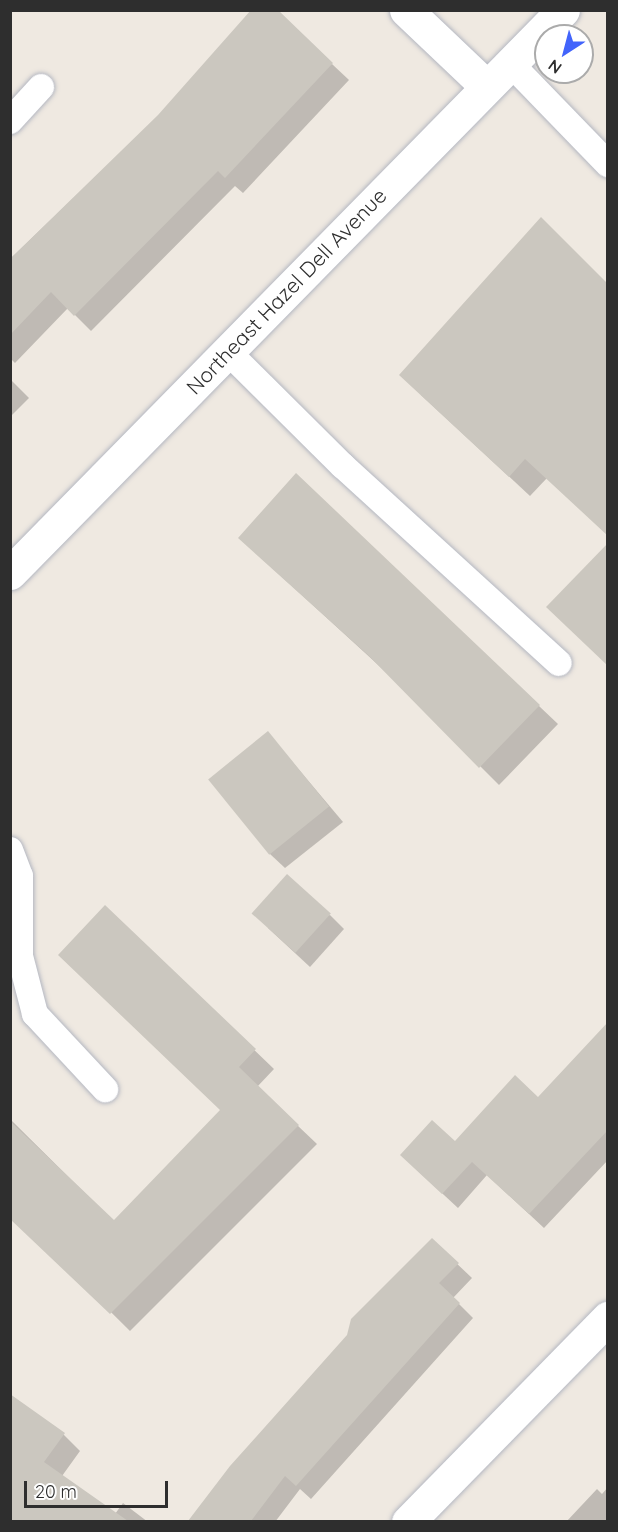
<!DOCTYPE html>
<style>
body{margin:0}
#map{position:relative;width:618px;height:1532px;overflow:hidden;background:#efe9e1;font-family:Quicksand,sans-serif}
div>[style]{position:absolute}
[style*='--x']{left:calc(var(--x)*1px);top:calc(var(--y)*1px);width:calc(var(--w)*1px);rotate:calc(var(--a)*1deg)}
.shadow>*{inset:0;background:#0003}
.building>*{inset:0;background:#cbc7bf;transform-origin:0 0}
.roads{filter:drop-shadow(0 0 2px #b4b7c1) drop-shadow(0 0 2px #b4b7c1)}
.lane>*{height:26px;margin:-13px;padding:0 13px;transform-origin:13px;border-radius:13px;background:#fff}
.street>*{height:33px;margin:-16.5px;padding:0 16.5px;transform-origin:16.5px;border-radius:16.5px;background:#fff}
.secondary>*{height:33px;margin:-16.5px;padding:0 16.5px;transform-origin:16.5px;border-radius:16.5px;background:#fff}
span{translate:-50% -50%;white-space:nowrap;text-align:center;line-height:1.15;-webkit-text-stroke:4.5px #fff;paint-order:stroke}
.street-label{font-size:21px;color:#2e2e2e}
.frame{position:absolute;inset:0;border:12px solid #2e2e2e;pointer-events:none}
.north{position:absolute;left:534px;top:24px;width:60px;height:60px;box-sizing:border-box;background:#fff;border:2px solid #ababab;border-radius:50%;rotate:216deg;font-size:16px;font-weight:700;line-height:24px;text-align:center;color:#2e2e2e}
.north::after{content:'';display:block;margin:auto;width:21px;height:27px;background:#4264fb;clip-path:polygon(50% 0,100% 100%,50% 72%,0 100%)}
.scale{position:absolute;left:24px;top:1481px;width:144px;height:27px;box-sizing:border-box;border:3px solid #2e2e2e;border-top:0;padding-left:8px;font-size:18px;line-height:21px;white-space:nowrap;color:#2e2e2e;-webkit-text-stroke:4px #fff;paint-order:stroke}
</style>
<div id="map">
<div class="shadow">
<div style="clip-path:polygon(332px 64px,349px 80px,243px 193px,235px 186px,91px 331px,68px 308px,15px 363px,10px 358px,10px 259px,159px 116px)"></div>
<div style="clip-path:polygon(541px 219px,547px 478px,530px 496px,421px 395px)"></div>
<div style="clip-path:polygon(10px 379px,29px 398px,10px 417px)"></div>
<div style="clip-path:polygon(259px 556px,539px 706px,558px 724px,499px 785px,387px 673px)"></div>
<div style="clip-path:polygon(268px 733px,343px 822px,285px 868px,270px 854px)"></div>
<div style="clip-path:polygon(105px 907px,274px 1069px,257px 1087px,317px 1144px,130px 1331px,10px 1212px,10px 1119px,114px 1222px,222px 1110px)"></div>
<div style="clip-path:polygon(330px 915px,344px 929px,310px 967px,268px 928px)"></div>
<div style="clip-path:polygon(608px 1029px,608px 1160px,544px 1228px,487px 1175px,458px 1208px,417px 1170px,538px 1099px)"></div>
<div style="clip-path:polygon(432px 1240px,472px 1278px,453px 1298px,473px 1318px,311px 1499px,300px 1489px,275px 1522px,216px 1522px,201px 1507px)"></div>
<div style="clip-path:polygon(10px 1415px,64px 1435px,80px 1451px,62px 1476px,115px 1514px,123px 1503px,148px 1522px,18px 1522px,10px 1516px)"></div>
<div style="clip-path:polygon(608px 1487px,608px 1522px,566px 1522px,597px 1489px,602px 1494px)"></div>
</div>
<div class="building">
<div style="clip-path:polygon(251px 10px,278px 10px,333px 63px,225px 178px,218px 171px,74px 316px,51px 292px,10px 335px,10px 259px,158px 115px)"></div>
<div style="clip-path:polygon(541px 217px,608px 284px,608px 536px,525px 459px,509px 477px,399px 375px)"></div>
<div style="clip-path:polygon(296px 473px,540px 705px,479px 768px,368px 655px,238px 538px)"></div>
<div style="clip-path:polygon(608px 543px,608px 666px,546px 607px)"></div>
<div style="left:268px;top:731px;width:97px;height:77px;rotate:51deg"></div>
<div style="left:287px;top:874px;width:59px;height:53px;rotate:42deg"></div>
<div style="clip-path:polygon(105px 905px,256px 1049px,239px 1067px,299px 1125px,110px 1314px,10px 1219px,10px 1121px,114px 1220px,220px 1110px,58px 955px)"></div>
<div style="clip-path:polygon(608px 1022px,608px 1130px,529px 1214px,472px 1162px,442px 1194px,400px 1155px,432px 1120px,455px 1141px,515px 1075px,538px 1097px)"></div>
<div style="clip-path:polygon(432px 1238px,459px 1263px,439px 1283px,460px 1303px,296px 1486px,285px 1476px,251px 1521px,188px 1521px,230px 1466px,347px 1335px,351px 1319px)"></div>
<div style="clip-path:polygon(10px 1394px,65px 1433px,44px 1462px,128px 1521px,10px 1521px)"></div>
</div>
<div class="roads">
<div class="lane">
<div style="--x:510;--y:63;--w:141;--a:45.9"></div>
<div style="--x:10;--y:121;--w:46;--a:-47.6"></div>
<div style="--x:227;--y:351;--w:163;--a:44.8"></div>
<div style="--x:343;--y:466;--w:292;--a:42.4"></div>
<div style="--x:10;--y:850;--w:28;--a:69"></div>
<div style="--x:20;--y:876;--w:80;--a:90"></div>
<div style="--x:20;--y:956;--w:60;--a:75.5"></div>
<div style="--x:35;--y:1014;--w:103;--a:47"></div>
</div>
<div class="street">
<div style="--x:406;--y:10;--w:110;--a:43.5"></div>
<div style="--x:408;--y:1522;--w:286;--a:-45.6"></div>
</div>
<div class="secondary">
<div style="--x:10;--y:573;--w:789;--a:-45.51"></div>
</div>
</div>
<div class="street-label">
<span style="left:286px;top:291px;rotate:-46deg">Northeast Hazel Dell Avenue</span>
</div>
<div class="frame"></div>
<div class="north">N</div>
<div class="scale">20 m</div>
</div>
